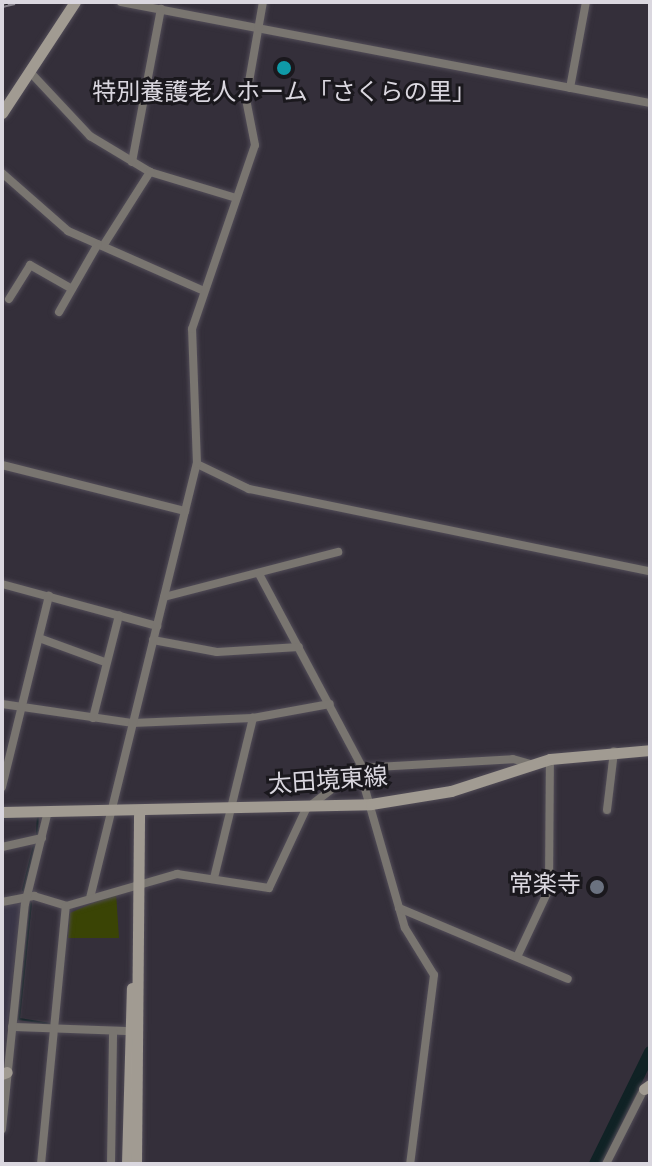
<!DOCTYPE html>
<meta charset="utf-8">
<style>
body{margin:0}
#map{position:relative;width:652px;height:1166px;overflow:hidden;background:#342f3a;font-family:Overpass,"Noto Sans JP",sans-serif}
div>[style]{position:absolute}
[style*='--x']{left:calc(var(--x)*1px);top:calc(var(--y)*1px);width:calc(var(--w)*1px);rotate:calc(var(--a)*1deg)}
.education>*{inset:0;background:#3a3647}
.green>*{inset:0;background:#3a4405}
.stream>*{height:2px;margin:-1px;padding:0 1px;transform-origin:1px;border-radius:1px;background:#102225}
.river>*{height:12px;margin:-6px;padding:0 6px;transform-origin:6px;border-radius:6px;background:#102225}
.roads{filter:drop-shadow(0 0 2px #524d58) drop-shadow(0 0 2px #524d58)}
.street>*{height:8px;margin:-4px;padding:0 4px;transform-origin:4px;border-radius:4px;background:#797570}
.secondary>*{height:11px;margin:-5.5px;padding:0 5.5px;transform-origin:5.5px;border-radius:5.5px;background:#a19b92}
.rail>*{height:5px;margin-top:-2.5px;transform-origin:0;background:repeating-linear-gradient(90deg,#1a181d 0 6px,#86828b 0 12px);box-sizing:border-box;border-block:2px solid #86828b}
.dots>*{width:22px;height:22px;translate:-50% -50%;box-sizing:border-box;border:4px solid #1a181d;border-radius:50%}
span{translate:-50% -50%;white-space:nowrap;text-align:center;line-height:1.15;-webkit-text-stroke:6px #1a181d;paint-order:stroke}
.poi-label{font-size:24px;color:#dad7df}
.right{translate:-100% -50%;text-align:right}
.street-label{font-size:24px;color:#dad7df}
.frame{position:absolute;inset:0;border:4px solid #dad7df;pointer-events:none}
</style>
<div id="map">
<div class="education">
<div style="clip-path:polygon(17px 901px,21px 905px,2px 1068px,2px 905px)"></div>
</div>
<div class="green">
<div style="clip-path:polygon(116px 893px,119px 938px,68px 938px,70px 913px)"></div>
</div>
<div class="stream">
<div style="--x:2;--y:818;--w:22;--a:-3"></div>
<div style="--x:37;--y:834;--w:17;--a:-87"></div>
<div style="--x:23;--y:890;--w:45;--a:-76"></div>
<div style="--x:31;--y:903;--w:117;--a:95.9"></div>
<div style="--x:19;--y:1019;--w:32;--a:9"></div>
</div>
<div class="river">
<div style="--x:595;--y:1164;--w:125;--a:-63.8"></div>
</div>
<div class="roads">
<div class="street">
<div style="--x:121;--y:2;--w:539;--a:10.81"></div>
<div style="--x:30;--y:72;--w:88;--a:46.8"></div>
<div style="--x:90;--y:136;--w:70;--a:31"></div>
<div style="--x:150;--y:172;--w:90;--a:16.8"></div>
<div style="--x:570;--y:88;--w:87;--a:-79.5"></div>
<div style="--x:132;--y:162;--w:156;--a:-79.3"></div>
<div style="--x:2;--y:173;--w:88;--a:41.3"></div>
<div style="--x:68;--y:231;--w:149;--a:23.8"></div>
<div style="--x:103;--y:246;--w:88;--a:-57.6"></div>
<div style="--x:9;--y:299;--w:40;--a:-58"></div>
<div style="--x:30;--y:265;--w:48;--a:29.7"></div>
<div style="--x:59;--y:312;--w:78;--a:-60.2"></div>
<div style="--x:197;--y:464;--w:58;--a:25.7"></div>
<div style="--x:249;--y:489;--w:409;--a:11.6"></div>
<div style="--x:2;--y:465;--w:189;--a:14.1"></div>
<div style="--x:259;--y:574;--w:219;--a:61.9"></div>
<div style="--x:2;--y:584;--w:161;--a:15.2"></div>
<div style="--x:164;--y:597;--w:180;--a:-14.5"></div>
<div style="--x:39;--y:638;--w:70;--a:20"></div>
<div style="--x:153;--y:640;--w:65;--a:10.6"></div>
<div style="--x:217;--y:652;--w:82;--a:-3.5"></div>
<div style="--x:2;--y:704;--w:131;--a:8.3"></div>
<div style="--x:132;--y:723;--w:121;--a:-2.4"></div>
<div style="--x:253;--y:718;--w:78;--a:-10.3"></div>
<div style="--x:93;--y:718;--w:106;--a:-75.8"></div>
<div style="--x:359;--y:768;--w:166;--a:74"></div>
<div style="--x:405;--y:928;--w:55;--a:58.3"></div>
<div style="--x:434;--y:975;--w:191;--a:97.2"></div>
<div style="--x:2;--y:787;--w:197;--a:-76.2"></div>
<div style="--x:607;--y:810;--w:59;--a:-83.2"></div>
<div style="--x:2;--y:847;--w:41;--a:-12.7"></div>
<div style="--x:214;--y:878;--w:165;--a:-76.3"></div>
<div style="--x:90;--y:898;--w:447;--a:-76.2"></div>
<div style="--x:197;--y:464;--w:135;--a:-92.1"></div>
<div style="--x:192;--y:329;--w:194;--a:-71.1"></div>
<div style="--x:255;--y:145;--w:47;--a:-101.1"></div>
<div style="--x:246;--y:99;--w:98;--a:-80.1"></div>
<div style="--x:2;--y:902;--w:33;--a:-11"></div>
<div style="--x:34;--y:896;--w:34;--a:17"></div>
<div style="--x:66;--y:906;--w:116;--a:-16.1"></div>
<div style="--x:177;--y:874;--w:93;--a:8.7"></div>
<div style="--x:269;--y:888;--w:87;--a:-64.9"></div>
<div style="--x:306;--y:809;--w:67;--a:-37.7"></div>
<div style="--x:359;--y:768;--w:154;--a:-3.3"></div>
<div style="--x:513;--y:759;--w:22;--a:16"></div>
<div style="--x:399;--y:908;--w:183;--a:22.8"></div>
<div style="--x:517;--y:957;--w:75;--a:-64.8"></div>
<div style="--x:549;--y:889;--w:130;--a:-89.6"></div>
<div style="--x:12;--y:1027;--w:117;--a:2"></div>
<div style="--x:2;--y:1129;--w:226;--a:-84.2"></div>
<div style="--x:25;--y:904;--w:96;--a:-76.1"></div>
<div style="--x:41;--y:1164;--w:259;--a:-84.5"></div>
<div style="--x:111;--y:1164;--w:133;--a:-89.1"></div>
<div style="--x:606;--y:1164;--w:84;--a:-63.1"></div>
</div>
<div class="secondary">
<div style="--x:2;--y:113;--w:133;--a:-56.7"></div>
<div style="--x:2;--y:812;--w:369;--a:-1.2"></div>
<div style="--x:371;--y:804;--w:81;--a:-9.2"></div>
<div style="--x:451;--y:791;--w:104;--a:-17.9"></div>
<div style="--x:550;--y:759;--w:100;--a:-5.1"></div>
<div style="--x:2;--y:1074;--w:5;--a:-22"></div>
<div style="--x:644;--y:1089;--w:7;--a:-34"></div>
<div style="--x:127;--y:1164;--w:176;--a:-88.4"></div>
<div style="--x:136;--y:1164;--w:353;--a:-89.5"></div>
</div>
</div>
<div class="rail">
<div style="--x:2;--y:5;--w:13;--a:-13"></div>
</div>
<div class="dots">
<div style="left:284px;top:68px;background:#0f9aa8"></div>
<div style="left:597px;top:887px;background:#6b7280"></div>
</div>
<div class="poi-label">
<span style="left:284px;top:95px">特別養護老人ホーム「さくらの里」</span>
<span class="right" style="left:581px;top:887px">常楽寺</span>
</div>
<div class="street-label">
<span style="left:328px;top:783px;rotate:-4deg">太田境東線</span>
</div>
<div class="frame"></div>
</div>
